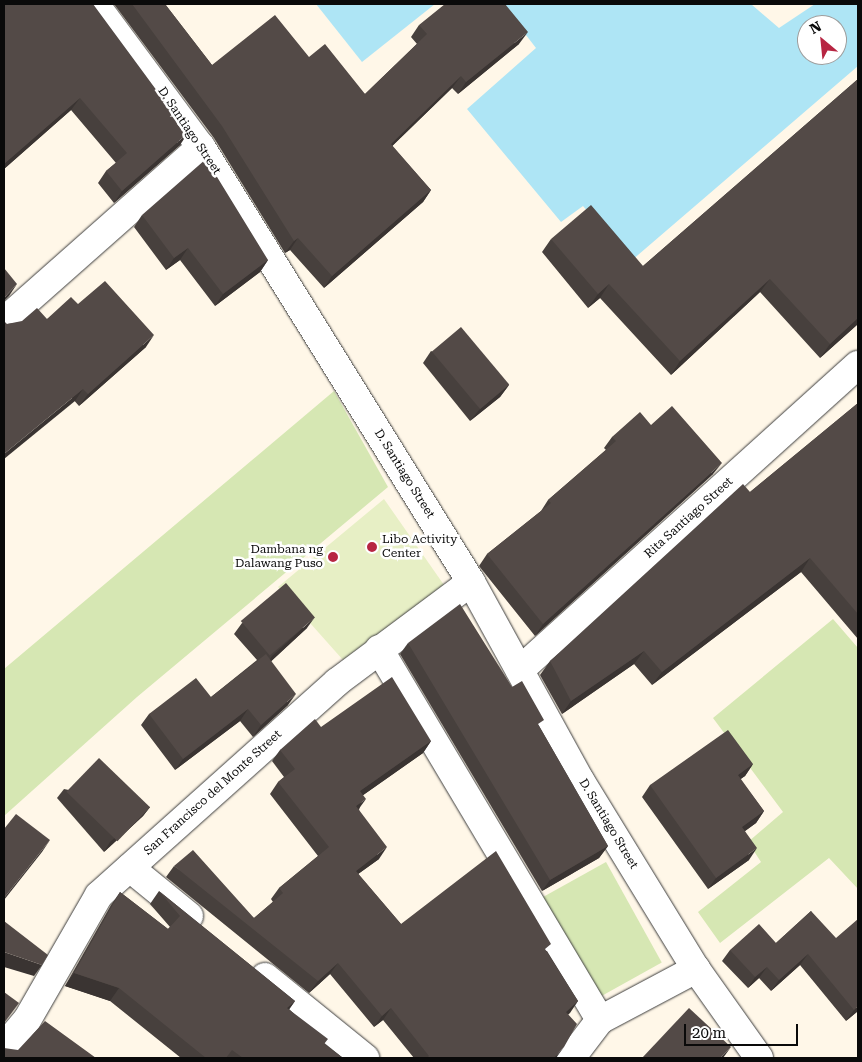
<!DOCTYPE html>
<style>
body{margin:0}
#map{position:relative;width:862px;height:1062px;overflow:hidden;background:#fff7e8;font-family:"Roboto Serif",serif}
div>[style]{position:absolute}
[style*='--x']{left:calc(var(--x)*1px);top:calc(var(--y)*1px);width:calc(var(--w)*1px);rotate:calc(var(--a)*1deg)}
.green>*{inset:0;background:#d6e7b3;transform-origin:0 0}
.pitch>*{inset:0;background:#e7efc5}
.water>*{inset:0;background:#aee5f5}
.roads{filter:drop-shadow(0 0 1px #3d3d3d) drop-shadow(0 0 1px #3d3d3d)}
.minor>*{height:28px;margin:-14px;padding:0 14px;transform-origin:14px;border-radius:14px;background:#fff}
.wall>*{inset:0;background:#47403d}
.shaded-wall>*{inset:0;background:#3a3432}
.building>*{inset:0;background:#534a47;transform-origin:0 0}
.dots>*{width:14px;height:14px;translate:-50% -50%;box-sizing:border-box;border:2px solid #fff;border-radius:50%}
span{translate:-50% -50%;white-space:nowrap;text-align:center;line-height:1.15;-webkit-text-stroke:5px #fff;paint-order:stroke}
.street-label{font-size:12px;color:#0a0a0a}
.poi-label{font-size:12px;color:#0a0a0a}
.left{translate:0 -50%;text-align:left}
.right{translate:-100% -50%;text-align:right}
.frame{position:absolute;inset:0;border:5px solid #0a0a0a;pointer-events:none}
.north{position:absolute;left:797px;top:15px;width:50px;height:50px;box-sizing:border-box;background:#fff;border:1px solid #9d9d9d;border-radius:50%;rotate:332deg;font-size:14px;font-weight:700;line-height:20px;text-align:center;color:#0a0a0a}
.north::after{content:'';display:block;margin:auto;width:18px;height:22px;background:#b72542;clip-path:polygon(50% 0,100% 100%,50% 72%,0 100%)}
.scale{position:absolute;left:684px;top:1024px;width:114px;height:22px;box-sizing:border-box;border:2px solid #0a0a0a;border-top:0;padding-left:6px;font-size:15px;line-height:18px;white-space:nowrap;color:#0a0a0a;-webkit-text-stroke:4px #fff;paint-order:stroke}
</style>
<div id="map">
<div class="green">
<div style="clip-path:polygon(334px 391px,388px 487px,137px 697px,4px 816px,4px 669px)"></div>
<div style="clip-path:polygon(833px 619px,858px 648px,858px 889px,829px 858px,720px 943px,698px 912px,761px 862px,748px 842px,783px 812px,713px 718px)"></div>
<div style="left:606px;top:862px;width:115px;height:74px;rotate:61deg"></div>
</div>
<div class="pitch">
<div style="clip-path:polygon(384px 499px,444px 585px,343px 660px,278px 587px)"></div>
</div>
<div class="water">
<div style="clip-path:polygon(316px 4px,435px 4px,362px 62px)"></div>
<div style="clip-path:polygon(evenodd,502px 4px,751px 4px,779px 28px,815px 4px,858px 4px,858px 66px,631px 261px,583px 206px,561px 222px,467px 109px,536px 48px,502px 4px,807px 25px,837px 25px,837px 55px,807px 55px,807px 25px)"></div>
</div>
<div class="roads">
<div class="minor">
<div style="--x:95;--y:4;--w:178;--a:53.5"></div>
<div style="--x:201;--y:147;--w:512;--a:58.17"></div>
<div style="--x:471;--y:582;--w:226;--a:61.2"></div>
<div style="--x:580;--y:780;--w:222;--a:58.5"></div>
<div style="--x:696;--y:969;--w:109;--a:54.7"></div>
<div style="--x:4;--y:321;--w:263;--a:-41.5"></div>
<div style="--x:379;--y:649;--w:432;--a:59.2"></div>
<div style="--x:520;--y:670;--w:455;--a:-42.1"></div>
<div style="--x:130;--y:868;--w:76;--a:39.1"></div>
<div style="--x:265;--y:977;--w:129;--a:39"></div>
<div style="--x:4;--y:1047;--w:35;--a:-50"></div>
<div style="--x:27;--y:1020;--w:144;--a:-60.1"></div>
<div style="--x:99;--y:895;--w:319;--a:-41.8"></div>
<div style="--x:337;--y:682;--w:167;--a:-36.7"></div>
<div style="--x:571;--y:1058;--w:48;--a:-52.7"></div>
<div style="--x:600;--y:1020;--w:109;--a:-28"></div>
</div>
</div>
<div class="wall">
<div style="clip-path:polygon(4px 4px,180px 145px,114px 203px,98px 183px,106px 171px,116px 163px,71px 110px,4px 169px)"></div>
<div style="clip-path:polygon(114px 4px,165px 4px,212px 65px,309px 57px,365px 94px,417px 44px,411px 37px,419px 25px,519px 44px,458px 94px,452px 88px,392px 146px,431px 190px,423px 202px,324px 288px,290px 250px,285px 253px,214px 138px)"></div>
<div style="clip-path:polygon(858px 79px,858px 324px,820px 358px,760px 292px,671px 375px,600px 298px,588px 308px,542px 252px,551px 239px,643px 266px)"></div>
<div style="clip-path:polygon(142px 215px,268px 260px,260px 272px,215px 306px,180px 260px,166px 270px,134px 227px)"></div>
<div style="clip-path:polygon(78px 304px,146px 347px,79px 406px,7px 324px,47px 319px)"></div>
<div style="clip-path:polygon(431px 351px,509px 385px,500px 397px,470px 421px,423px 363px)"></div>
<div style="clip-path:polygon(858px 403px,858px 639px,801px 572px,652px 685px,634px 664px,562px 714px,540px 675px,550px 661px,750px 492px)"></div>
<div style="clip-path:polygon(651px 425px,713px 474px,535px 636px,479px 566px,487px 554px,541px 511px,548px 500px,606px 450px,604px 448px,612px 437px)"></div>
<div style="clip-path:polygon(242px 623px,307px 628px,271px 661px,288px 705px,253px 737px,240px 721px,175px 770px,141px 725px,149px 714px,211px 697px,257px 660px,234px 634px)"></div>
<div style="clip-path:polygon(408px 643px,512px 687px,539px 726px,608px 846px,599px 858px,542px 891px,400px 654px)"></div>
<div style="clip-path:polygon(321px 727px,431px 741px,423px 753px,363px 795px,359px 810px,379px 859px,358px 874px,401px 924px,547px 951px,578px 1001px,568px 1014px,556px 1058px,414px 1058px,383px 1020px,374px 1027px,330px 974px,309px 993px,166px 877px,174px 866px,254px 918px,273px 902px,271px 899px,279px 888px,318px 856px,270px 794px,278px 782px,284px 777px,272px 761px,280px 750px)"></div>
<div style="clip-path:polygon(753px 764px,745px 776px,740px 779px,764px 811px,756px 823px,745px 831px,749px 860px,708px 889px,642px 797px,650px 785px)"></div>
<div style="clip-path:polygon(64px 789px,150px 807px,143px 816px,104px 852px,57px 798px)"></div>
<div style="clip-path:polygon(159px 891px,295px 1001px,289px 1009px,325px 1044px,343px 1058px,181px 1058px,110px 1001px,65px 986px,111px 905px,120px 892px,168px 929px,170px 927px,150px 904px)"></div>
<div style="clip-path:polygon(811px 911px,858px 1011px,846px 1021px,800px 965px,771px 991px,759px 978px,748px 988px,722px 961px,730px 950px,776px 943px)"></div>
</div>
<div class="shaded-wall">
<div style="clip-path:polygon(528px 32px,519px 44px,458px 94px,466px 82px)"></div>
<div style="clip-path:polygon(461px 76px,452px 88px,382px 156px,391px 144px)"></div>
<div style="clip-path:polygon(80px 98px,71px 110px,4px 169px,4px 164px)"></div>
<div style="clip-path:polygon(188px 133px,180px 145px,114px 203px,122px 191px)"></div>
<div style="clip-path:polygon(431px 190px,423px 202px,324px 288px,332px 276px)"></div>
<div style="clip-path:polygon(298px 238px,290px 250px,285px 253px,294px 241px)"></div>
<div style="clip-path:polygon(188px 248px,180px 260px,166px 270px,174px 258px)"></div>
<div style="clip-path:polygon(268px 260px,260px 272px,215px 306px,223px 294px)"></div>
<div style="clip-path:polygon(770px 279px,760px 292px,671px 375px,680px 361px)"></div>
<div style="clip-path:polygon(17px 284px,9px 296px,4px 301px,4px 298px)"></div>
<div style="clip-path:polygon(609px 284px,600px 298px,588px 308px,598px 294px)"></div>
<div style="clip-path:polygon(858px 318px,858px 324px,820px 358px,830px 344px)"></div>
<div style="clip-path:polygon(154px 335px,146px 347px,79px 406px,88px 394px)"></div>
<div style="clip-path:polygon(509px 385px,500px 397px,470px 421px,479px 410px)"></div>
<div style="clip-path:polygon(83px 389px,75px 401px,4px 459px,4px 454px)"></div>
<div style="clip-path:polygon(722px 463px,713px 474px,535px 636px,543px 624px)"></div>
<div style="clip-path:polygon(810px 558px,801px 572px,652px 685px,662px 672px)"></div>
<div style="clip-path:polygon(315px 617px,307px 628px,264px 668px,272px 656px)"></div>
<div style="clip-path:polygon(644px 651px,634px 664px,562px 714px,571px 701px)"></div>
<div style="clip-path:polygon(296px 694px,288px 705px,253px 737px,261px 725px)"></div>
<div style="clip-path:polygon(248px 709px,240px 721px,175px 770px,183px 759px)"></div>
<div style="clip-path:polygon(431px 741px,423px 753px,352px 803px,360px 791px)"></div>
<div style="clip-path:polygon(753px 764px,745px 776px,730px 787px,738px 775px)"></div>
<div style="clip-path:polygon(366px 799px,358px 810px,356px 806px)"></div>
<div style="clip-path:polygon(150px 807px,143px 816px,104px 852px,110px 842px)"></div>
<div style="clip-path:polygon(764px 811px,756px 823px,734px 839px,742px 827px)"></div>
<div style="clip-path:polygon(50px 840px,42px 852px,4px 900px,4px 898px)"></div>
<div style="clip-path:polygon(608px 846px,599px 858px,542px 891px,550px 880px)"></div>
<div style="clip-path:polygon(387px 847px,379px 859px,347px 882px,356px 871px)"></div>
<div style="clip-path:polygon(757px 848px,749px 860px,708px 889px,716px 878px)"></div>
<div style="clip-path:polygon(4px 952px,42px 965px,34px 976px,4px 967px)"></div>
<div style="clip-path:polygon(808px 954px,800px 965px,771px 991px,779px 980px)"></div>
<div style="clip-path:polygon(338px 963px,330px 974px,309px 993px,318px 981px)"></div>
<div style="clip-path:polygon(767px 967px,759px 978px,748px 988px,755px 977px)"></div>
<div style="clip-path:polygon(74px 973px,119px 988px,110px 1001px,65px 986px)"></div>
<div style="clip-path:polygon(295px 1001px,286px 1014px,287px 1008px)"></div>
<div style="clip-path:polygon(578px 1001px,570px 1013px,558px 1024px,566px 1012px)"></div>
<div style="clip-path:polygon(858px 1006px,858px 1011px,846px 1021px,854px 1010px)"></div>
<div style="clip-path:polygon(391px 1008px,383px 1020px,374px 1027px,382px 1016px)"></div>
<div style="clip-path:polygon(564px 1047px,556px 1058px,554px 1058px)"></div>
<div style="clip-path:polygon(731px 1047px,723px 1058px,720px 1058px)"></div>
</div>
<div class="building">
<div style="clip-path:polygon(4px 4px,93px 4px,188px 133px,122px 191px,106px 171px,127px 153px,80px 98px,4px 164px,4px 96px,5px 95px,4px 94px)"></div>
<div style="clip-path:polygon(132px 4px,165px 4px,212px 65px,275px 15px,309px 57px,325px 44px,365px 94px,427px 34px,419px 25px,445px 4px,505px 4px,528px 32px,466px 82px,461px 76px,391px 144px,431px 190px,332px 276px,298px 238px,294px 241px,222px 126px)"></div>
<div style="clip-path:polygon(858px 79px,858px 318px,830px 344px,770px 279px,680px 361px,609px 284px,598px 294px,551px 239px,591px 205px,643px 266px)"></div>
<div style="clip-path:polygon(206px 159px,268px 260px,223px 294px,188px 248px,174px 258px,142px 215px)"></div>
<div style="clip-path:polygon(4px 268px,17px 284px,4px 298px)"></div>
<div style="clip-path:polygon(105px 281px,154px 335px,88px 394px,83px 389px,4px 454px,4px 321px,7px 324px,22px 321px,37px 308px,47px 319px,71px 297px,78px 304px)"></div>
<div style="left:461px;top:327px;width:75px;height:38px;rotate:50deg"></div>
<div style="clip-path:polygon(858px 403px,858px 614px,810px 558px,662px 672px,644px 651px,571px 701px,550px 661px,743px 484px,750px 492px)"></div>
<div style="clip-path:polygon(672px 406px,722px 463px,543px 624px,487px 554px,551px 503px,548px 500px,616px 441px,612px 437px,640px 412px,651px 425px)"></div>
<div style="left:286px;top:583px;width:45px;height:59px;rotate:50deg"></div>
<div style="clip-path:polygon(460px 604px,512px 687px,522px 681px,544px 720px,538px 724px,608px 846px,550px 880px,408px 643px)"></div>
<div style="clip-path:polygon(266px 654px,296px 694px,261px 725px,248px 709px,183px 759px,149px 714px,196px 678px,211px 697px)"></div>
<div style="clip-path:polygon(392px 677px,431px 741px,360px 791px,366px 799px,356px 806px,387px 847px,356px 871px,401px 924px,496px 851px,551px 944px,545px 949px,578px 1001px,566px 1012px,577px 1024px,564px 1047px,554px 1058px,427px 1058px,429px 1056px,391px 1008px,382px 1016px,338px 963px,318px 981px,174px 866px,193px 850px,254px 918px,283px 893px,279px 888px,329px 847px,278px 782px,295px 769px,280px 750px,315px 719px,321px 727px)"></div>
<div style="clip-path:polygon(728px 730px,753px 764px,738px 775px,764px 811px,742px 827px,757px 848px,716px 878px,650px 785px)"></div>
<div style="left:99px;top:758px;width:71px;height:47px;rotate:44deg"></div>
<div style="clip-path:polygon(16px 814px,50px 840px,4px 898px,4px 829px)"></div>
<div style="clip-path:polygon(159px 891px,295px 1001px,287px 1008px,328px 1039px,324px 1044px,343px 1058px,243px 1058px,232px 1050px,226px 1058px,206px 1058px,119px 988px,74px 973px,120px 892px,168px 929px,180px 916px)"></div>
<div style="clip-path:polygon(811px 911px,836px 938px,858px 919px,858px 1006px,854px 1010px,808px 954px,779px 980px,767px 967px,755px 977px,730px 950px,759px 924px,776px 943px)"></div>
<div style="clip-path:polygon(4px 921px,48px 955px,42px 965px,4px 952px)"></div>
<div style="clip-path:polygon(4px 992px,19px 1003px,4px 1023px)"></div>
<div style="clip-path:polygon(689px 1008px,731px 1047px,720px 1058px,642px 1058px)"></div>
<div style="clip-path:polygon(45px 1021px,96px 1058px,4px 1058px,4px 1048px,18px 1050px)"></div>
</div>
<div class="dots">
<div style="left:372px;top:547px;background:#b72542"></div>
<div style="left:333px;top:557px;background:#b72542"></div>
</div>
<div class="street-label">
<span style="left:189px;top:131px;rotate:56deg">D. Santiago Street</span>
<span style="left:404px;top:474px;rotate:58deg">D. Santiago Street</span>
<span style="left:689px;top:518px;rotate:-42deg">Rita Santiago Street</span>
<span style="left:213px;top:793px;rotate:-42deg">San Francisco del Monte Street</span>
<span style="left:608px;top:824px;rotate:59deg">D. Santiago Street</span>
</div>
<div class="poi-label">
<span class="left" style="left:382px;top:547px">Libo Activity<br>Center</span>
<span class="right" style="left:323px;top:557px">Dambana ng<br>Dalawang Puso</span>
</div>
<div class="frame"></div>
<div class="north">N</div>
<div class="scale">20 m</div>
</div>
